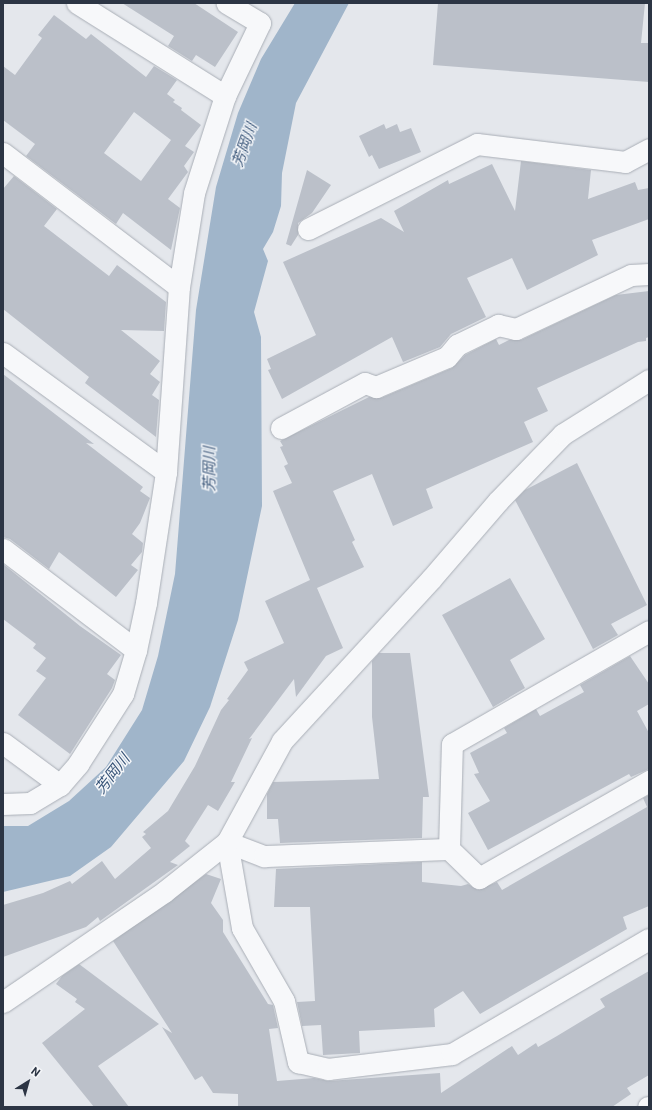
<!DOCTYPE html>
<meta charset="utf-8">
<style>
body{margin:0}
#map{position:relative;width:652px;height:1110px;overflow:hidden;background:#e4e7ec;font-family:Roboto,"Noto Sans JP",sans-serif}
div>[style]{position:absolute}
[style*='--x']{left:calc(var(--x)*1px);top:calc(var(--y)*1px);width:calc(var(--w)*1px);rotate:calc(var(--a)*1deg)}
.water>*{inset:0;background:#a0b5ca}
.building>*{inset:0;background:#bbc0c9}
.roads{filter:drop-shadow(0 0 1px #a9aeb6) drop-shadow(0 0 1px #a9aeb6)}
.minor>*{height:21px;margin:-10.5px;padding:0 10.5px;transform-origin:10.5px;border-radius:10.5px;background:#f7f8fa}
span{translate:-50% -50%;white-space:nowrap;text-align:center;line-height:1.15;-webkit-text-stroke:3px #f4f6f9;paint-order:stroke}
.water-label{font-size:15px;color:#365377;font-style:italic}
.frame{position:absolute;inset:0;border:4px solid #2c3544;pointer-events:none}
.north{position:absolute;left:8px;top:1062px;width:40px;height:40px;-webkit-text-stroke:3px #f4f6f9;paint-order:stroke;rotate:37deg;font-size:11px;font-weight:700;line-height:16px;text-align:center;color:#2c3544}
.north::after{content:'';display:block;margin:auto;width:14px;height:18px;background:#2c3544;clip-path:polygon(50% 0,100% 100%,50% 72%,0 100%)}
</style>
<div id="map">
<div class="water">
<div style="clip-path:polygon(295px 3px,349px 3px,296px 103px,282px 173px,281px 206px,273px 232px,263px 249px,268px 261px,254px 312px,261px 337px,262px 506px,238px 620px,210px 707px,184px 761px,111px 847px,70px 876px,3px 892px,3px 826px,28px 826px,69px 801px,106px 767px,142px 710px,158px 656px,175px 574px,196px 310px,216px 187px,238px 113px,261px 59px)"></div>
</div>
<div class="building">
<div style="clip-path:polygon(122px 3px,194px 3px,238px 32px,215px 67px,196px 55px,192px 61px,168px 46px,174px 36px)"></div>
<div style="clip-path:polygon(438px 3px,645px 3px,641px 43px,649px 43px,649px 82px,433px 65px)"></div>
<div style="clip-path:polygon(evenodd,54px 15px,86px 39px,91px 34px,146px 77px,154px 66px,177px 80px,167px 94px,175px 100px,173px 102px,182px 108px,181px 110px,201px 125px,185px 146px,194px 152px,184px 166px,188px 172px,168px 199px,180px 208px,171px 250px,123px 213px,116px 224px,26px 156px,35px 144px,3px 120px,3px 66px,15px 75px,42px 38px,38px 35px,54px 15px,134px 112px,171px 140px,141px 181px,104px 153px,134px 112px)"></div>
<div style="clip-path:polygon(384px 124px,386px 129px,397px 124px,400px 132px,411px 128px,421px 152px,379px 169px,372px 155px,369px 157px,359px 136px)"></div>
<div style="clip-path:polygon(521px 161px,591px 170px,588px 199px,635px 182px,638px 190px,649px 188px,649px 219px,592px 240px,598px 255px,527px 290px,512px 258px,467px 278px,486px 317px,451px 334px,440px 347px,403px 362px,392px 337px,282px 399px,268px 370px,271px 369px,267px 359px,316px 335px,283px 262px,381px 218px,404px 232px,394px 211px,448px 180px,449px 184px,492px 164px,515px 211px)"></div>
<div style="clip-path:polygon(307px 170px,331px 185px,312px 213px,298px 223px,298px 235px,291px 246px,286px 244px)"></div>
<div style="clip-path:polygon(14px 176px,57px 209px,44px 226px,109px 276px,117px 265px,166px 302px,164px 331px,121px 330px,160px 361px,150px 374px,160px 382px,152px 395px,159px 400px,156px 437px,85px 383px,89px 377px,3px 309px,3px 189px)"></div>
<div style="clip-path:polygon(649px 291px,649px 337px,646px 338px,646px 341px,638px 342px,537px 388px,548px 411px,524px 422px,533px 442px,426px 489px,433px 508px,393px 526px,372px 474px,333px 491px,355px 540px,352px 542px,364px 567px,317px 588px,343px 648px,326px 656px,296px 697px,294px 679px,249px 739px,252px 738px,231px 782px,235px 782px,218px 811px,208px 805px,185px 841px,190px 846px,170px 862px,178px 865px,100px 921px,98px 917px,86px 927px,3px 957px,3px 905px,43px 893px,70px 881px,72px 884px,102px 861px,115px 879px,151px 848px,142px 837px,146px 834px,143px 832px,168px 811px,195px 766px,221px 710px,229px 700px,227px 699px,248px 670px,244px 662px,284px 643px,265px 601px,310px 580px,273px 491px,292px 483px,284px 466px,288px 464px,280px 447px,283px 446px,280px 441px,369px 397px,381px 398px,452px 368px,465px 355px,496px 339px,499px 345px,509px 340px,521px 340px,616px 295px)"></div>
<div style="clip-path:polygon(3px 374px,94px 444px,86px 443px,143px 487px,140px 491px,150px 498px,140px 523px,132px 534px,143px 543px,142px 552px,131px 565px,138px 570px,116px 597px,59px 552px,49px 569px,10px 539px,3px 537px)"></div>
<div style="clip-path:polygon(577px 463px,647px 605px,611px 624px,618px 635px,593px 649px,515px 500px,525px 490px)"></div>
<div style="clip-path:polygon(3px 564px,80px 626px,121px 655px,107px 674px,115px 680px,112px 688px,70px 754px,18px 715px,46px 678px,36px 671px,46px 658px,33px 648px,36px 644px,3px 619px)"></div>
<div style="clip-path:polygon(510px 578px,545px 639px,510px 660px,525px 688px,493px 707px,442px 615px)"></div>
<div style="clip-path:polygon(379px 653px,410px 653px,429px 797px,423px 797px,422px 838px,280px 843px,278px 819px,267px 819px,267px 794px,273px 782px,379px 779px,372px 717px,372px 661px)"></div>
<div style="clip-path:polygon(630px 656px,649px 684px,649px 704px,637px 711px,649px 733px,649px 769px,631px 777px,629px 774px,488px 850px,468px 813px,490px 801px,474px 774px,479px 773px,470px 753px,507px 733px,504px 728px,536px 709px,540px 716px,584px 692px,580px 685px)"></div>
<div style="clip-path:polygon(649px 795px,649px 906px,623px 917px,627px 929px,480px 1014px,463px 991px,434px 1009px,435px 1027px,359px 1031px,360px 1053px,323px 1055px,321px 1025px,302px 1026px,297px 1002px,315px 1001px,310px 907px,274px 907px,276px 869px,422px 862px,422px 882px,461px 886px,468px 884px,478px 890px,497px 882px,502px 890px,647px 807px,643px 798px)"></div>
<div style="clip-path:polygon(206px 874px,221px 879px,211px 903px,223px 920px,223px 932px,268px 1004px,273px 1005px,278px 1028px,269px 1029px,277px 1081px,314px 1078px,329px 1081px,440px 1073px,441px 1093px,512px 1046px,518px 1055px,536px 1043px,538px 1047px,557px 1036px,605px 1007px,600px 999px,649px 971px,649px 1075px,627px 1088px,631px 1094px,612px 1107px,238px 1107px,238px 1094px,213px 1093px,202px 1076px,195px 1080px,162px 1027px,172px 1033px,113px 941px)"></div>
<div style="clip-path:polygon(79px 964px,159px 1024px,98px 1066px,129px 1107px,94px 1107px,42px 1043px,85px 1009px,75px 1002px,77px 999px,56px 984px,62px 976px)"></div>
</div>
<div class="roads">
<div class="minor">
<div style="--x:77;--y:3;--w:175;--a:32.1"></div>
<div style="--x:3;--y:153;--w:221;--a:37.3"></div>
<div style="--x:308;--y:229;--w:189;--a:-26.7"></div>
<div style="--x:477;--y:144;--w:149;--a:6.9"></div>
<div style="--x:625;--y:162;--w:27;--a:-28"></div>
<div style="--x:3;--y:353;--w:202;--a:36.1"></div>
<div style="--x:281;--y:428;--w:95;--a:-28.2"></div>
<div style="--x:365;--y:383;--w:12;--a:20"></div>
<div style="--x:376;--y:387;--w:77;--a:-22.9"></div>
<div style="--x:447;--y:357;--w:16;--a:-50"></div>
<div style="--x:457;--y:345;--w:46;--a:-26"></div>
<div style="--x:498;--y:325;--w:18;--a:13"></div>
<div style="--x:516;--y:329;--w:127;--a:-25.2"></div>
<div style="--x:631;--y:275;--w:18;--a:-3"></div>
<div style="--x:3;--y:549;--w:167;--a:37.2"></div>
<div style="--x:3;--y:743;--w:71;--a:36.4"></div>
<div style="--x:3;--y:804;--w:27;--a:-2"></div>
<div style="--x:30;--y:803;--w:35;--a:-31"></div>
<div style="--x:60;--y:785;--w:28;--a:-49"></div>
<div style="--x:78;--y:764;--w:83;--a:-57.3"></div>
<div style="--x:123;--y:694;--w:46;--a:-73.5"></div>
<div style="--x:136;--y:650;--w:48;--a:-78"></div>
<div style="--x:146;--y:603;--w:133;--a:-81.3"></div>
<div style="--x:166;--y:472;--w:185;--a:-86"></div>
<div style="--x:179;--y:287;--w:95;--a:-80.9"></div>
<div style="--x:194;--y:193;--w:102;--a:-72.3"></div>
<div style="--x:225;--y:96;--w:81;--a:-64.4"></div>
<div style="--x:260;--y:23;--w:39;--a:-149"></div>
<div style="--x:227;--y:842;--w:87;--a:80.1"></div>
<div style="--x:242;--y:928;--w:84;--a:60.1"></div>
<div style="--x:284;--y:1001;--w:63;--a:77.1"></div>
<div style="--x:298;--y:1062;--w:31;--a:13"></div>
<div style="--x:328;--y:1069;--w:125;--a:-6.9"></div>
<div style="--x:452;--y:1054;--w:228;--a:-30.3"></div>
<div style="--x:227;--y:842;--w:40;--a:21"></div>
<div style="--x:264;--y:856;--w:185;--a:-2.2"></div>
<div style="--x:449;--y:849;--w:105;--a:-88.4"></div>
<div style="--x:452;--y:744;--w:227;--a:-29.8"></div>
<div style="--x:449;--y:849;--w:42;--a:44"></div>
<div style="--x:479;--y:878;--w:196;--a:-29.7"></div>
<div style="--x:3;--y:1002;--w:195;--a:-34.3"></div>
<div style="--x:164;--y:892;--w:80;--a:-38.4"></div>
<div style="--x:227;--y:842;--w:115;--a:-61.4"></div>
<div style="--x:282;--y:741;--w:220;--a:-47.4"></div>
<div style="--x:431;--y:579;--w:103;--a:-49.3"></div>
<div style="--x:498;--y:501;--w:93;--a:-45.9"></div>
<div style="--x:563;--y:434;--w:102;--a:-32.1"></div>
<div style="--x:648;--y:1107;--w:1;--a:0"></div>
</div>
</div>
<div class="water-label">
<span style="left:245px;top:145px;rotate:-70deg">芳岡川</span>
<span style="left:210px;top:469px;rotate:-90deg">芳岡川</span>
<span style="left:113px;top:774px;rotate:-52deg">芳岡川</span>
</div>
<div class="frame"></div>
<div class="north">N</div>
</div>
